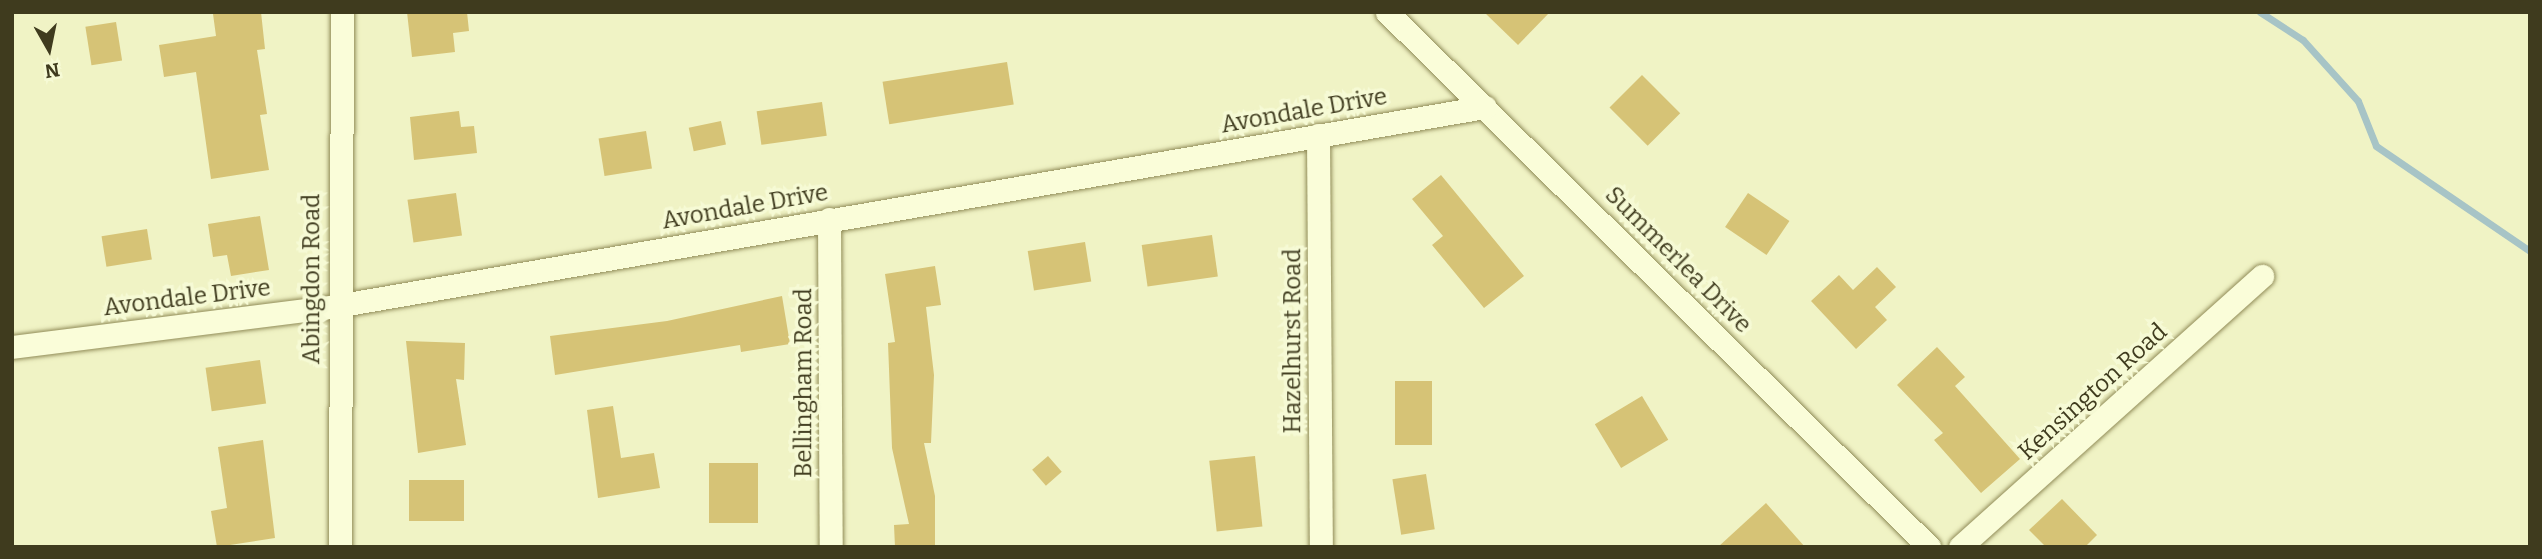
<!DOCTYPE html>
<style>
body{margin:0}
#map{position:relative;width:2542px;height:559px;overflow:hidden;background:#f0f3c5;font-family:Bitter,serif}
div>[style]{position:absolute}
[style*='--x']{left:calc(var(--x)*1px);top:calc(var(--y)*1px);width:calc(var(--w)*1px);rotate:calc(var(--a)*1deg)}
.stream>*{height:7px;margin:-3.5px;padding:0 3.5px;transform-origin:3.5px;border-radius:3.5px;background:#a7c4c6}
.building>*{inset:0;background:#d6c376;transform-origin:0 0}
.roads{filter:drop-shadow(0 0 2px #918c58) drop-shadow(0 0 2px #918c58)}
.street>*{height:23px;margin:-11.5px;padding:0 11.5px;transform-origin:11.5px;border-radius:11.5px;background:#fafdd9}
span{translate:-50% -50%;white-space:nowrap;text-align:center;line-height:1.15;-webkit-text-stroke:7px #f6fad5;paint-order:stroke}
.street-label{font-size:24px;color:#3f3b1e}
.frame{position:absolute;inset:0;border:14px solid #3f3b1e;pointer-events:none}
.north{position:absolute;left:14px;top:14px;width:70px;height:70px;-webkit-text-stroke:5px #f6fad5;paint-order:stroke;rotate:171deg;font-size:19px;font-weight:700;line-height:28px;text-align:center;color:#3f3b1e}
.north::after{content:'';display:block;margin:auto;width:24px;height:32px;background:#3f3b1e;clip-path:polygon(50% 0,100% 100%,50% 72%,0 100%)}
</style>
<div id="map">
<div class="stream">
<div style="--x:2260;--y:12;--w:51;--a:33.1"></div>
<div style="--x:2303;--y:40;--w:82;--a:48"></div>
<div style="--x:2358;--y:101;--w:48;--a:68.2"></div>
<div style="--x:2376;--y:146;--w:186;--a:34.3"></div>
</div>
<div class="building">
<div style="clip-path:polygon(261px 12px,265px 49px,257px 50px,267px 114px,260px 115px,269px 170px,211px 179px,196px 72px,164px 77px,159px 45px,216px 36px,213px 14px)"></div>
<div style="clip-path:polygon(407px 12px,467px 12px,469px 31px,453px 33px,455px 52px,412px 57px)"></div>
<div style="clip-path:polygon(1484px 12px,1550px 12px,1518px 45px)"></div>
<div style="left:116px;top:22px;width:39px;height:31px;rotate:81deg"></div>
<div style="left:1007px;top:62px;width:43px;height:126px;rotate:81deg"></div>
<div style="left:1642px;top:75px;width:54px;height:46px;rotate:45deg"></div>
<div style="left:822px;top:102px;width:34px;height:66px;rotate:82deg"></div>
<div style="clip-path:polygon(459px 111px,461px 127px,474px 126px,477px 153px,414px 160px,410px 117px)"></div>
<div style="left:721px;top:121px;width:24px;height:33px;rotate:78deg"></div>
<div style="left:646px;top:131px;width:38px;height:48px;rotate:81deg"></div>
<div style="clip-path:polygon(1441px 175px,1524px 276px,1484px 308px,1432px 245px,1443px 236px,1412px 199px)"></div>
<div style="left:456px;top:193px;width:43px;height:49px;rotate:82deg"></div>
<div style="left:1748px;top:193px;width:50px;height:41px;rotate:34deg"></div>
<div style="clip-path:polygon(260px 216px,269px 270px,231px 276px,227px 255px,213px 257px,208px 224px)"></div>
<div style="left:147px;top:229px;width:31px;height:46px;rotate:81deg"></div>
<div style="left:1212px;top:235px;width:42px;height:71px;rotate:82deg"></div>
<div style="left:1085px;top:242px;width:40px;height:58px;rotate:81deg"></div>
<div style="clip-path:polygon(935px 266px,941px 305px,926px 307px,934px 375px,931px 443px,924px 443px,935px 496px,935px 547px,895px 547px,894px 525px,909px 524px,892px 448px,888px 343px,895px 342px,885px 274px)"></div>
<div style="clip-path:polygon(1877px 267px,1896px 287px,1875px 307px,1887px 320px,1856px 349px,1811px 301px,1839px 275px,1853px 290px)"></div>
<div style="clip-path:polygon(782px 296px,790px 344px,741px 352px,740px 345px,555px 375px,550px 336px,667px 321px)"></div>
<div style="clip-path:polygon(406px 341px,465px 343px,464px 380px,456px 379px,466px 445px,418px 453px)"></div>
<div style="clip-path:polygon(1937px 347px,1965px 377px,1955px 386px,2020px 459px,1981px 493px,1934px 440px,1943px 433px,1897px 385px)"></div>
<div style="left:260px;top:360px;width:44px;height:55px;rotate:82deg"></div>
<div style="left:1395px;top:381px;width:37px;height:64px"></div>
<div style="left:1642px;top:396px;width:51px;height:55px;rotate:59deg"></div>
<div style="clip-path:polygon(613px 406px,621px 458px,654px 453px,660px 488px,598px 498px,587px 410px)"></div>
<div style="clip-path:polygon(263px 440px,275px 538px,217px 547px,211px 511px,227px 508px,218px 447px)"></div>
<div style="left:1048px;top:456px;width:21px;height:21px;rotate:49deg"></div>
<div style="left:1255px;top:456px;width:71px;height:46px;rotate:84deg"></div>
<div style="left:709px;top:463px;width:49px;height:60px"></div>
<div style="left:1426px;top:474px;width:56px;height:34px;rotate:81deg"></div>
<div style="left:409px;top:480px;width:55px;height:41px"></div>
<div style="clip-path:polygon(2062px 499px,2097px 535px,2085px 547px,2046px 547px,2029px 530px)"></div>
<div style="clip-path:polygon(1766px 503px,1805px 547px,1718px 547px)"></div>
</div>
<div class="roads">
<div class="street">
<div style="--x:1387;--y:12;--w:762;--a:44.63"></div>
<div style="--x:1318;--y:135;--w:412;--a:89.6"></div>
<div style="--x:829;--y:219;--w:328;--a:89.7"></div>
<div style="--x:12;--y:347;--w:327;--a:-7.2"></div>
<div style="--x:336;--y:306;--w:1166;--a:-9.83"></div>
<div style="--x:340;--y:547;--w:535;--a:-89.79"></div>
<div style="--x:1960;--y:547;--w:406;--a:-41.9"></div>
</div>
</div>
<div class="street-label">
<span style="left:1304px;top:111px;rotate:-10deg">Avondale Drive</span>
<span style="left:745px;top:207px;rotate:-10deg">Avondale Drive</span>
<span style="left:1678px;top:260px;rotate:45deg">Summerlea Drive</span>
<span style="left:312px;top:279px;rotate:-90deg">Abingdon Road</span>
<span style="left:187px;top:298px;rotate:-7deg">Avondale Drive</span>
<span style="left:1293px;top:341px;rotate:-90deg">Hazelhurst Road</span>
<span style="left:804px;top:383px;rotate:-90deg">Bellingham Road</span>
<span style="left:2093px;top:392px;rotate:-42deg">Kensington Road</span>
</div>
<div class="frame"></div>
<div class="north">N</div>
</div>
